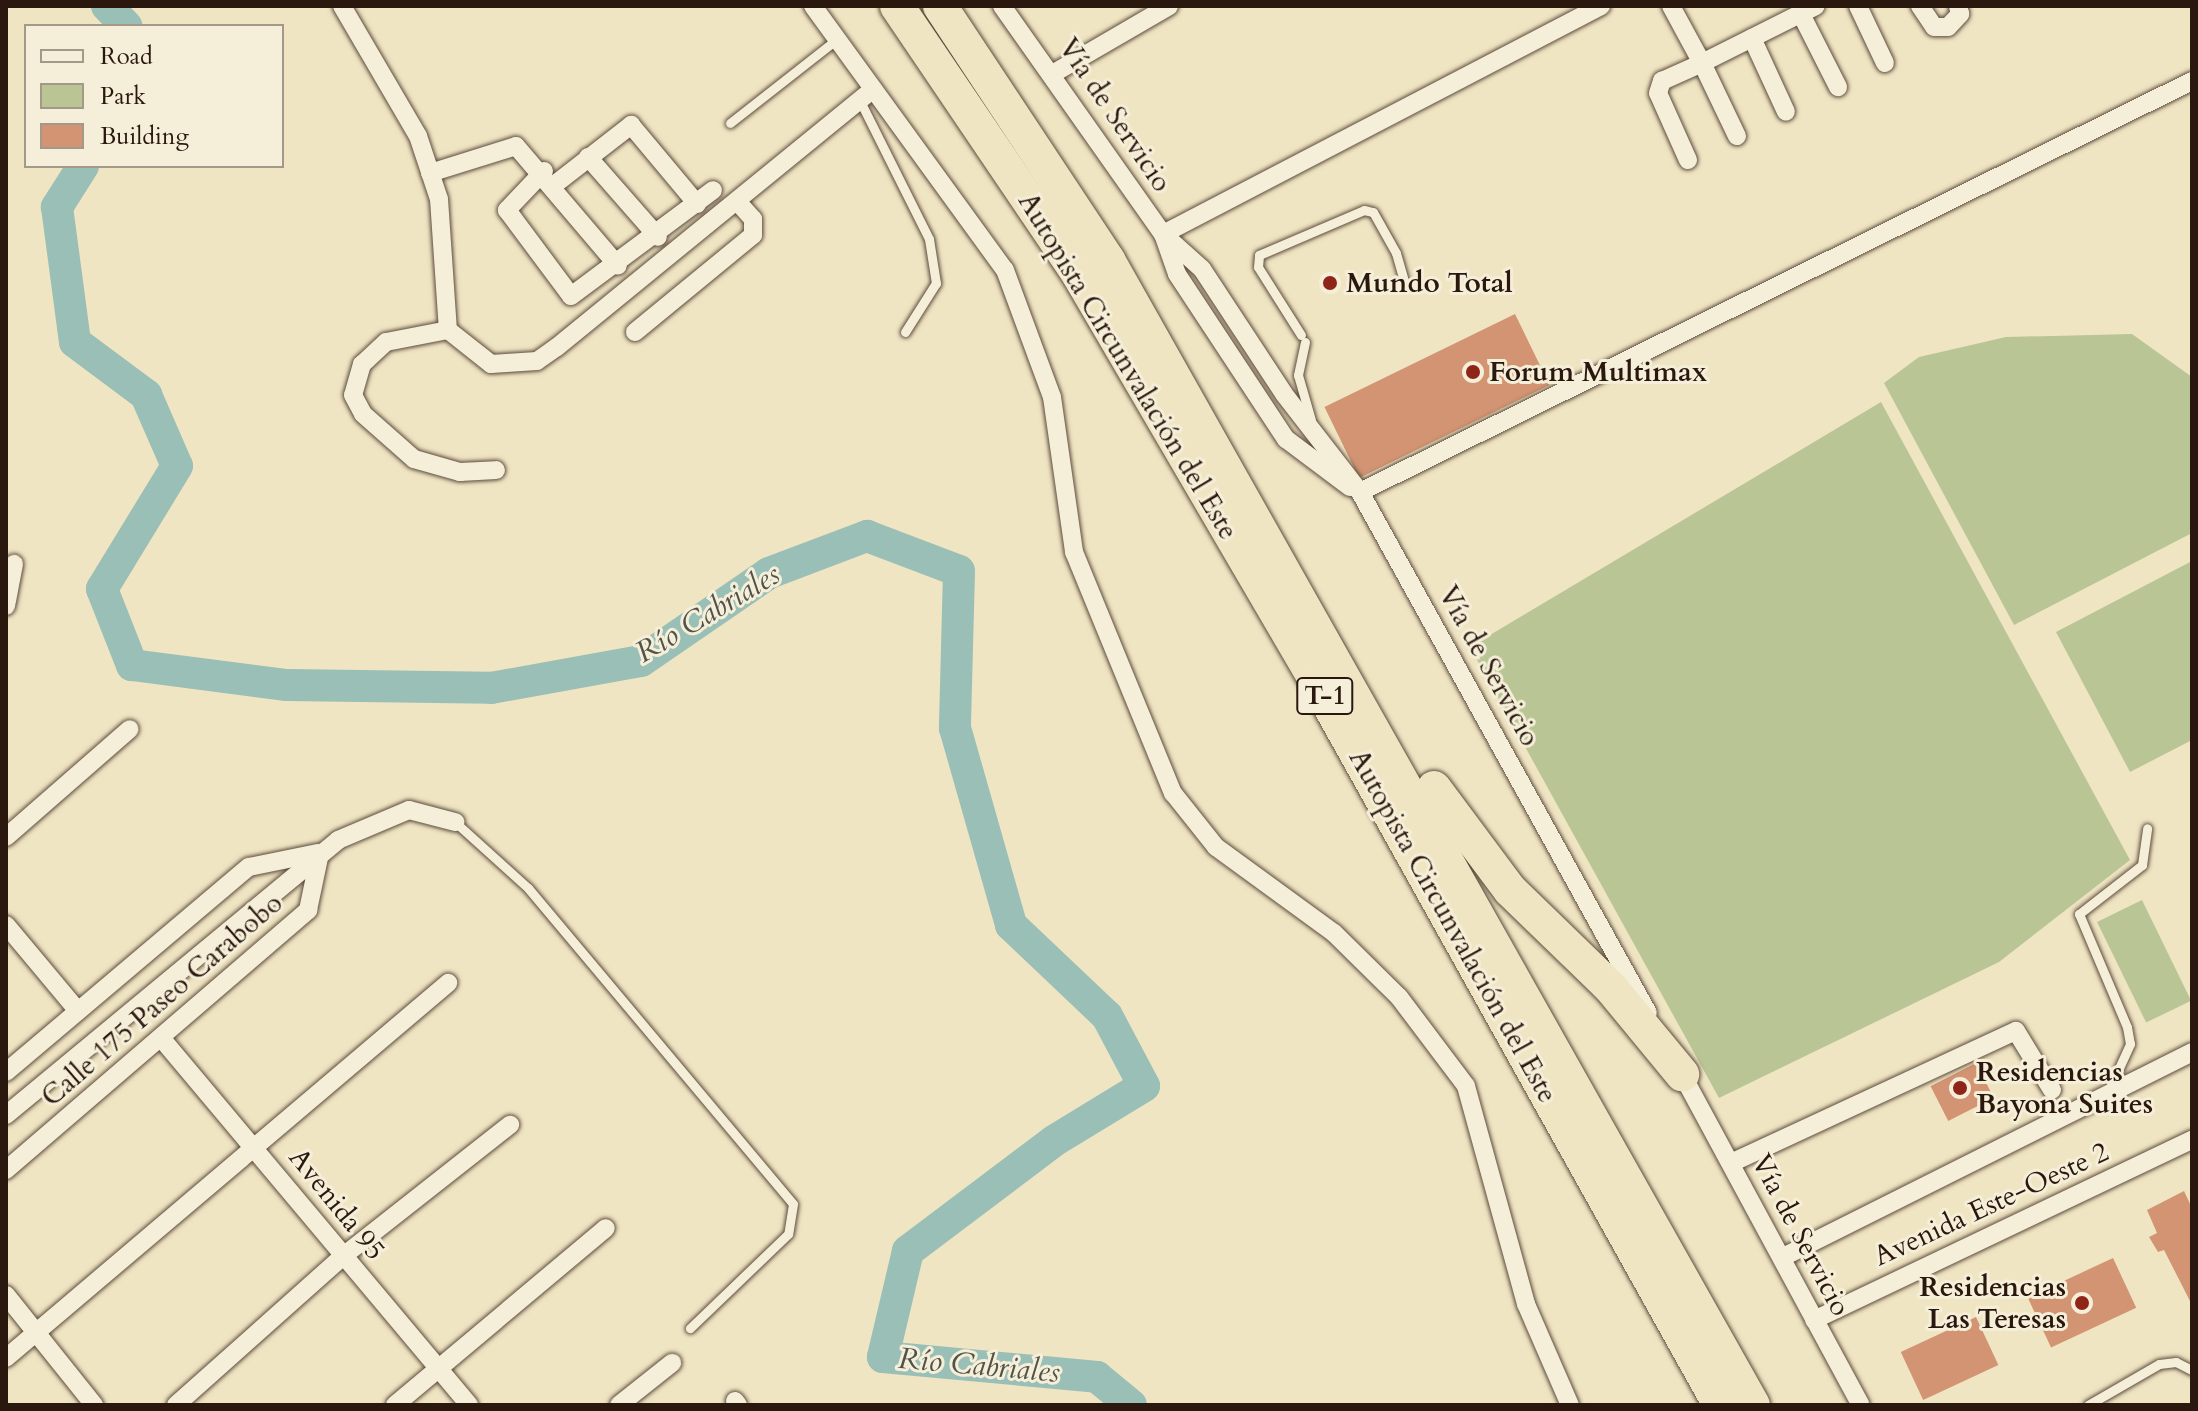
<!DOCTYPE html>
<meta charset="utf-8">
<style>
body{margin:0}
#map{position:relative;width:2198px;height:1411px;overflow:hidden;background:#f0e5c3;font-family:Cardo,serif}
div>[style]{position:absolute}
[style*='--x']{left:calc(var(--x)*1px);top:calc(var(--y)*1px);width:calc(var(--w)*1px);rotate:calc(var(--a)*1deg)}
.green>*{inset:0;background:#b9c594;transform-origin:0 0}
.river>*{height:32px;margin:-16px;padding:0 16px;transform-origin:16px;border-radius:16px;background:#9abfb6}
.building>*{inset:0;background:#d29473;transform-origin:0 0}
.roads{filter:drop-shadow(0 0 2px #5c4b3c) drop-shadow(0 0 2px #5c4b3c)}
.lane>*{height:9px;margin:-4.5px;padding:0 4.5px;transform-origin:4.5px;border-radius:4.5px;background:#f5eed8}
.street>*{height:18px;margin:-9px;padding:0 9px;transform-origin:9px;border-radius:9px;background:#f5eed8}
.highway>*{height:34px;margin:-17px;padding:0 17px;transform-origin:17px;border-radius:17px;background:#f0e5c3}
.dots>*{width:22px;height:22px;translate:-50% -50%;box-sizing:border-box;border:4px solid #f5eed8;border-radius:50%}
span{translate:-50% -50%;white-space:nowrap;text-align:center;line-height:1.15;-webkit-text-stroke:6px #f5eed8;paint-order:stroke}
.shield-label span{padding:2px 6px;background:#f5eed8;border:2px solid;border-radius:6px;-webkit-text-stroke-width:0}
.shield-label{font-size:26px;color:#2a180f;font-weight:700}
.street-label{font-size:28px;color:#2a180f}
.poi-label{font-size:28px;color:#2a180f;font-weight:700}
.left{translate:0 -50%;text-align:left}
.right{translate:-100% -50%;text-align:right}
.water-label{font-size:30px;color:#515249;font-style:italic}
.frame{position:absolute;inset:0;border:8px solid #2a180f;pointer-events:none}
.legend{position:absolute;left:24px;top:24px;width:260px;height:144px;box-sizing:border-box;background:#f5eed8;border:2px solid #a49888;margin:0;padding:10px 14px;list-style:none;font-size:24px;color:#2a180f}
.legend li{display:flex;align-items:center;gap:16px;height:40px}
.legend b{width:40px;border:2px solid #a49888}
</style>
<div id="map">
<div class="green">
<div style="clip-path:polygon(2132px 334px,2192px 377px,2192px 533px,2014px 625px,1884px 383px,1919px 357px,2006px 337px)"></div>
<div style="clip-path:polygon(1881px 402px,2130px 860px,1999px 962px,1719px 1098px,1470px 647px)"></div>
<div style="clip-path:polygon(2192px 561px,2192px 740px,2130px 772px,2056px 632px)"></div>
<div style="left:2142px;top:900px;width:112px;height:50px;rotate:64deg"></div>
</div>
<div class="river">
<div style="--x:107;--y:6;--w:28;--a:46"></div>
<div style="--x:83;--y:166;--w:49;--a:122.4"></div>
<div style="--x:57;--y:207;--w:136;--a:82.4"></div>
<div style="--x:75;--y:342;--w:89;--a:36.7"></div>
<div style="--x:146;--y:395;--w:77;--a:66.4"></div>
<div style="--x:177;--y:466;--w:144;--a:121.4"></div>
<div style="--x:102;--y:589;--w:82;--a:68.5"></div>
<div style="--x:132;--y:665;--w:156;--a:7.4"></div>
<div style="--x:287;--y:685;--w:204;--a:0.8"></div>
<div style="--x:491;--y:688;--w:152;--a:-10.2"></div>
<div style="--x:641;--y:661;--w:155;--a:-34.5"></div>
<div style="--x:769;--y:573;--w:105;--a:-20.7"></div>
<div style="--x:867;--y:536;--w:98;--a:20.8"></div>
<div style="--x:959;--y:571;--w:157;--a:91.5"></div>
<div style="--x:955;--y:728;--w:205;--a:74.1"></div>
<div style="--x:1011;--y:925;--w:132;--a:43.5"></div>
<div style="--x:1107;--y:1016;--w:79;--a:62.1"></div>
<div style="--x:1144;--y:1086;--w:105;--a:148.6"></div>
<div style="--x:1054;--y:1141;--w:183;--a:143"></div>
<div style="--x:908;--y:1251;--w:109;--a:103.3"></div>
<div style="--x:883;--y:1357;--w:215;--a:5.3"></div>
<div style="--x:1097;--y:1377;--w:44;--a:39.5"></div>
</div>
<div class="building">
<div style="left:1515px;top:314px;width:79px;height:212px;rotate:64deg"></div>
<div style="left:1976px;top:1063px;width:39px;height:51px;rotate:63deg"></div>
<div style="clip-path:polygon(2184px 1191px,2192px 1208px,2192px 1305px,2164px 1250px,2158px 1252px,2149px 1237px,2157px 1233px,2147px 1210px)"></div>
<div style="left:2113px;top:1258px;width:55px;height:94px;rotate:65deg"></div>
<div style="left:1976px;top:1317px;width:53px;height:83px;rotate:65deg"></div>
</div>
<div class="roads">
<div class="lane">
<div style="--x:860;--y:101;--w:154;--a:63.4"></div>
<div style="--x:929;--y:239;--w:45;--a:81"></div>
<div style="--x:936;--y:283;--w:58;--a:122.3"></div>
<div style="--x:730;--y:123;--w:136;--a:-38.1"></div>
<div style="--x:1301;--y:335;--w:80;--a:-122.3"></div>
<div style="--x:1258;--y:267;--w:12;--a:-85"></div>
<div style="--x:1259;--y:255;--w:114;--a:-23.2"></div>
<div style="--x:1364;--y:210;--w:9;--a:13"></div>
<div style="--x:1373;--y:212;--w:47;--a:60.7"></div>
<div style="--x:1396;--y:253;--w:33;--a:74"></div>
<div style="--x:1305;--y:342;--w:34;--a:102"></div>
<div style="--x:1298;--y:375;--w:47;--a:73.9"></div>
<div style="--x:455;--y:822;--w:98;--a:42.1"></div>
<div style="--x:528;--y:888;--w:412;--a:50"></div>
<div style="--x:793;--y:1204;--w:30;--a:99"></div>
<div style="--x:788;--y:1234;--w:136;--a:136.2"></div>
<div style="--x:2109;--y:1090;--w:51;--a:-65.5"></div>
<div style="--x:2130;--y:1044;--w:17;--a:-100"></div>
<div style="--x:2127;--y:1027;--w:123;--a:-113"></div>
<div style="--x:2079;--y:914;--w:80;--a:-37.9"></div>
<div style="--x:2142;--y:865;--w:37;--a:-82"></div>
<div style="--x:2088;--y:1405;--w:82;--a:-30"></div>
<div style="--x:2159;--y:1364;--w:17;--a:-7"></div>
<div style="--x:2176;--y:1362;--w:18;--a:27"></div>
</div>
<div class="street">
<div style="--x:342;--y:6;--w:151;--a:59.7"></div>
<div style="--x:418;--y:136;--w:66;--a:71.6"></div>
<div style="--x:439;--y:199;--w:131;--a:86.1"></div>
<div style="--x:448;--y:330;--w:55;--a:38.3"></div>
<div style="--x:491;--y:364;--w:46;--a:-3.7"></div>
<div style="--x:537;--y:361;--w:24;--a:-35"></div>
<div style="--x:557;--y:347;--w:408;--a:-39.2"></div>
<div style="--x:813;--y:6;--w:326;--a:54"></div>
<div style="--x:1005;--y:270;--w:135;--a:69.7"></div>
<div style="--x:1052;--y:397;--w:157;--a:81.9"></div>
<div style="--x:1074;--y:552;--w:261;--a:67.7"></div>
<div style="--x:1173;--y:793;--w:69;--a:51.5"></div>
<div style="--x:1216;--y:847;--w:146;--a:36.1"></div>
<div style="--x:1334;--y:933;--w:91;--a:44.6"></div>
<div style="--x:1399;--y:997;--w:111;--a:53"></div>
<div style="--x:1466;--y:1086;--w:226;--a:74.6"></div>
<div style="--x:1526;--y:1304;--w:110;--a:66.5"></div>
<div style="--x:1002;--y:6;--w:279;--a:54.8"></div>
<div style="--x:1163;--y:234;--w:42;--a:70.7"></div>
<div style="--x:1177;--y:274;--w:198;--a:56.6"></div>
<div style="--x:1286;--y:439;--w:80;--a:36.9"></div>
<div style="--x:1671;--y:6;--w:65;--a:61.5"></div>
<div style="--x:1702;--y:63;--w:127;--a:-26.6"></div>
<div style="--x:1858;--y:6;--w:63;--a:64.7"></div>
<div style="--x:1920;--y:6;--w:25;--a:56"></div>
<div style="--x:1934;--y:27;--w:14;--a:0"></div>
<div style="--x:1948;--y:27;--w:18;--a:-47"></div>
<div style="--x:1960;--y:14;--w:8;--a:-104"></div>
<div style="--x:1801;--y:14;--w:82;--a:63.1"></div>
<div style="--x:1752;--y:38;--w:81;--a:65.3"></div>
<div style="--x:1054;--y:73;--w:133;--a:-30.2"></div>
<div style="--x:588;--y:157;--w:106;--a:48.8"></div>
<div style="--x:1688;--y:160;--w:73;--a:-114.1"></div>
<div style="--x:1658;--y:93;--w:13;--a:-72"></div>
<div style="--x:1662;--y:81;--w:44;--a:-24.2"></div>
<div style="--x:1702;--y:63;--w:81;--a:64.4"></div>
<div style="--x:544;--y:171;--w:54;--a:133.5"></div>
<div style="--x:507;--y:210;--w:107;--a:53.3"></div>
<div style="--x:571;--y:296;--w:177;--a:-36.7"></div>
<div style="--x:430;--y:173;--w:90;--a:-17.4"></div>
<div style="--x:516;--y:146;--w:157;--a:49.6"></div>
<div style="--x:554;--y:185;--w:98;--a:-37.9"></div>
<div style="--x:631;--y:125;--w:103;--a:50.1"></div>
<div style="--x:1163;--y:234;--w:52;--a:41.9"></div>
<div style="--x:1202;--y:269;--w:149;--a:56.7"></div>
<div style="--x:1284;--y:394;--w:124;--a:52.2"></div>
<div style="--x:1360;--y:492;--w:595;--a:61.07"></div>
<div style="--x:1163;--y:234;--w:494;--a:-27.5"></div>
<div style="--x:448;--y:330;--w:63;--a:169"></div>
<div style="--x:386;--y:342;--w:33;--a:137"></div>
<div style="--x:362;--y:364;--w:32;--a:106"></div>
<div style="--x:353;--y:395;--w:21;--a:62"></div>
<div style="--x:363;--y:414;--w:68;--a:41.4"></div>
<div style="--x:414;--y:459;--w:48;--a:15.8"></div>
<div style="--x:460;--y:472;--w:36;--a:-3"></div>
<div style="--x:635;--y:332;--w:153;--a:-39.4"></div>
<div style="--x:753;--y:235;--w:16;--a:-90"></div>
<div style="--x:753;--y:219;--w:24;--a:-132"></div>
<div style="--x:1360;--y:492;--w:928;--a:-26.29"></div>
<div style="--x:6;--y:606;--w:43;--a:-79.2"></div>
<div style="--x:6;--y:837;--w:164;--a:-41.1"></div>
<div style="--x:6;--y:925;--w:112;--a:50.1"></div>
<div style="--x:162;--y:1039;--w:478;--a:50"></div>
<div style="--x:1678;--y:1067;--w:384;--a:61.6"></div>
<div style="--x:6;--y:1072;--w:318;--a:-40.2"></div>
<div style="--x:249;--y:867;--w:70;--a:-11.5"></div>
<div style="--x:6;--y:1115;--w:431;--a:-39.6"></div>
<div style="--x:338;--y:840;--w:77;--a:-22.9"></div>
<div style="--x:409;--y:810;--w:48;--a:14.6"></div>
<div style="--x:1731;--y:1163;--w:314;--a:-24.9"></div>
<div style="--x:2016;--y:1031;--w:69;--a:58.6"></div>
<div style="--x:6;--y:1170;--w:399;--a:-40.7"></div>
<div style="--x:308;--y:910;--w:58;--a:-78.1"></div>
<div style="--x:1783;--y:1257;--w:457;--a:-26.6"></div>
<div style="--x:6;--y:1295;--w:141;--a:51.3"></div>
<div style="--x:1814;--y:1320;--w:419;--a:-25.5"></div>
<div style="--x:6;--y:1358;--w:580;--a:-40.31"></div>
<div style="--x:735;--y:1401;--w:5;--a:53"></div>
<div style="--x:176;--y:1405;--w:222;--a:-41.7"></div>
<div style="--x:342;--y:1257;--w:214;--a:-38.2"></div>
<div style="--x:395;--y:1405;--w:275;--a:-40"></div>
<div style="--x:619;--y:1405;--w:68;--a:-38.4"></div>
</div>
<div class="highway">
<div style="--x:897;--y:6;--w:325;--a:55.9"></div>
<div style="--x:1079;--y:275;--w:472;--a:59.7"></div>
<div style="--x:1317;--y:683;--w:827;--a:60.83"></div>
<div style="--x:940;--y:6;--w:305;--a:56.5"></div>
<div style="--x:1108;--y:260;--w:1314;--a:60.61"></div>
<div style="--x:1434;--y:788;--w:127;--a:53.3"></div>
<div style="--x:1510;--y:890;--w:141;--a:44.1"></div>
<div style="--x:1611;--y:988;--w:112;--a:50.5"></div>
</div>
</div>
<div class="dots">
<div style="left:1330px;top:283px;background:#8f2418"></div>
<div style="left:1473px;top:372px;background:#8f2418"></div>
<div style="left:1960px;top:1088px;background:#8f2418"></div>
<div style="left:2082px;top:1303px;background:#8f2418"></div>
</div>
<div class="shield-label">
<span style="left:1325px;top:696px">T-1</span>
</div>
<div class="street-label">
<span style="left:1115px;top:115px;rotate:56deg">Vía de Servicio</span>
<span style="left:1128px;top:366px;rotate:59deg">Autopista Circunvalación del Este</span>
<span style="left:1489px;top:666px;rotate:61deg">Vía de Servicio</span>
<span style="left:1453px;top:926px;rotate:61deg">Autopista Circunvalación del Este</span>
<span style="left:162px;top:1000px;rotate:-41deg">Calle 175 Paseo Carabobo</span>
<span style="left:337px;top:1204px;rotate:51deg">Avenida 95</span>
<span style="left:1991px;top:1204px;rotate:-25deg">Avenida Este-Oeste 2</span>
<span style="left:1801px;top:1235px;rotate:62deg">Vía de Servicio</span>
</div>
<div class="poi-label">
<span class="left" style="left:1346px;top:283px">Mundo Total</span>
<span class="left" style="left:1489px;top:372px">Forum Multimax</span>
<span class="left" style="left:1976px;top:1088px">Residencias<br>Bayona Suites</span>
<span class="right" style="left:2066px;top:1303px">Residencias<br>Las Teresas</span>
</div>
<div class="water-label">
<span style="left:708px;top:614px;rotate:-31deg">Río Cabriales</span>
<span style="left:979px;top:1366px;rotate:5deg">Río Cabriales</span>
</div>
<div class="frame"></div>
<ul class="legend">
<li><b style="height:10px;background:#f5eed8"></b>Road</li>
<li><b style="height:22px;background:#b9c594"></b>Park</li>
<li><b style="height:22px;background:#d29473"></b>Building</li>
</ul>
</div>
